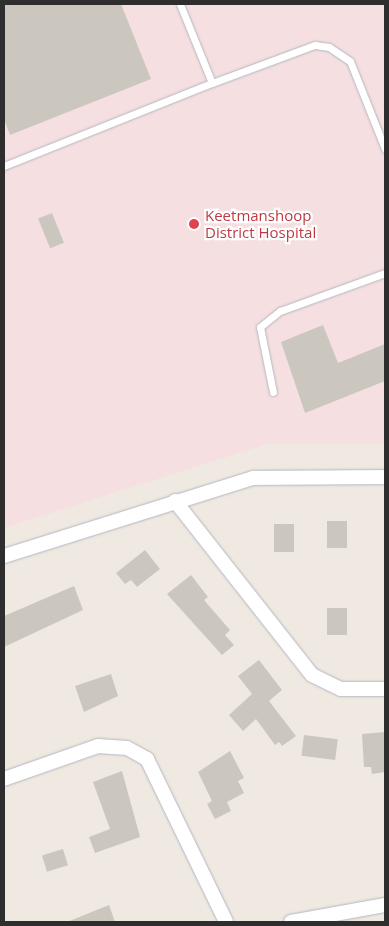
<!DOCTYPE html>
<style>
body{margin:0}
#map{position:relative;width:389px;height:926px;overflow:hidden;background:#efe9e1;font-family:"Open Sans",sans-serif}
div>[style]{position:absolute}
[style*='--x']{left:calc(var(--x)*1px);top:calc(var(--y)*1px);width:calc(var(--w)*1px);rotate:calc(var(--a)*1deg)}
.medical>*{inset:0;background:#f5dfe0}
.building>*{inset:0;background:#cbc7bf;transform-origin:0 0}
.roads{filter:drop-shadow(0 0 1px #b4b7c1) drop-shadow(0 0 1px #b4b7c1)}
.lane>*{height:7px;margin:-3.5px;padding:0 3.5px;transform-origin:3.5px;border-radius:3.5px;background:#fff}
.street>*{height:14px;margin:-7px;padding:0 7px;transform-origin:7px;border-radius:7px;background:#fff}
.dots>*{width:14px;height:14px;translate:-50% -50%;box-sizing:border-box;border:2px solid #fff;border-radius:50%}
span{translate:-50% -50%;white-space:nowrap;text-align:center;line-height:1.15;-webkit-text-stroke:4.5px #fff;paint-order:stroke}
.health-label{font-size:15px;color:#be3a42}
.left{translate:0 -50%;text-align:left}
.frame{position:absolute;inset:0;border:5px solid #2e2e2e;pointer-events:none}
</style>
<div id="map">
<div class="medical">
<div style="clip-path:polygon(4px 4px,385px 4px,385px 444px,267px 444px,4px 528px)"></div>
</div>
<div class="building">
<div style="clip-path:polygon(4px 4px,121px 4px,151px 79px,10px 135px,4px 119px)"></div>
<div style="left:52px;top:213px;width:32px;height:15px;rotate:68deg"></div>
<div style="clip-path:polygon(323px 325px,338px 363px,385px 344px,385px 381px,305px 413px,281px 342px)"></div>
<div style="left:327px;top:521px;width:20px;height:27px"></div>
<div style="left:274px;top:524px;width:20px;height:28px"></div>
<div style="clip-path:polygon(145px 550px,160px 569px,137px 587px,131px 580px,125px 584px,116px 573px)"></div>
<div style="clip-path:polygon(191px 575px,208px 597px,204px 600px,230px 630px,225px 635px,234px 645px,222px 655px,167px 594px)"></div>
<div style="clip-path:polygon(74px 586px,83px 610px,4px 647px,4px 616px)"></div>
<div style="left:327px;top:608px;width:20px;height:27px"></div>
<div style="clip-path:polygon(259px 660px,282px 690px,269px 701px,296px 736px,282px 746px,279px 742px,275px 745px,256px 719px,243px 731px,229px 715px,252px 694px,238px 676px)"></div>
<div style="clip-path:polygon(111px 674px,118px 696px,84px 712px,75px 686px)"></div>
<div style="clip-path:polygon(385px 732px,385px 772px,372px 774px,371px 767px,364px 767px,362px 734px)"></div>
<div style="left:304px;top:735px;width:34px;height:21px;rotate:7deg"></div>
<div style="clip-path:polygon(230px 751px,244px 778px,238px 781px,244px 793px,227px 802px,231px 811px,215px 819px,207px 804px,212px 801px,198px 772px)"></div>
<div style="clip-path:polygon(122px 771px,140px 837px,95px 853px,89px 837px,110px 829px,93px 782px)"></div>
<div style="left:63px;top:849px;width:17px;height:22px;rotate:73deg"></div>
<div style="clip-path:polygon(109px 905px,115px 922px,67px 922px)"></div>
</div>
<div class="roads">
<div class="lane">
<div style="--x:212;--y:83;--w:110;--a:-20.3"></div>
<div style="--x:315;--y:45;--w:14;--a:8"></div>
<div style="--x:329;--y:47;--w:25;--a:34"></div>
<div style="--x:350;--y:61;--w:95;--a:68.3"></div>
<div style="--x:4;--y:166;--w:224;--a:-21.8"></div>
<div style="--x:212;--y:83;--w:85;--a:-112.1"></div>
<div style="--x:273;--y:392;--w:66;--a:-101.3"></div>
<div style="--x:260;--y:327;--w:26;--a:-39"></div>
<div style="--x:280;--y:311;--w:112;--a:-19.9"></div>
</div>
<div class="street">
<div style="--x:175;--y:501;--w:221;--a:51.8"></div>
<div style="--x:312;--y:675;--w:32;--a:26"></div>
<div style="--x:341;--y:689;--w:44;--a:0"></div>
<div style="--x:4;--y:556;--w:261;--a:-17.4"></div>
<div style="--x:253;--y:478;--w:132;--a:-0.4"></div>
<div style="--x:4;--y:779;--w:100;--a:-19.3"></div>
<div style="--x:98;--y:746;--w:29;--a:4"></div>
<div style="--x:127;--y:748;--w:23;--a:29"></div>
<div style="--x:147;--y:759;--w:181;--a:64.1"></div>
<div style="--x:291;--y:922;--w:96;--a:-10.3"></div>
</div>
</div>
<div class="dots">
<div style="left:194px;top:224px;background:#e0444e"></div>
</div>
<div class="health-label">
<span class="left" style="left:205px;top:224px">Keetmanshoop<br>District Hospital</span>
</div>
<div class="frame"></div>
</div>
